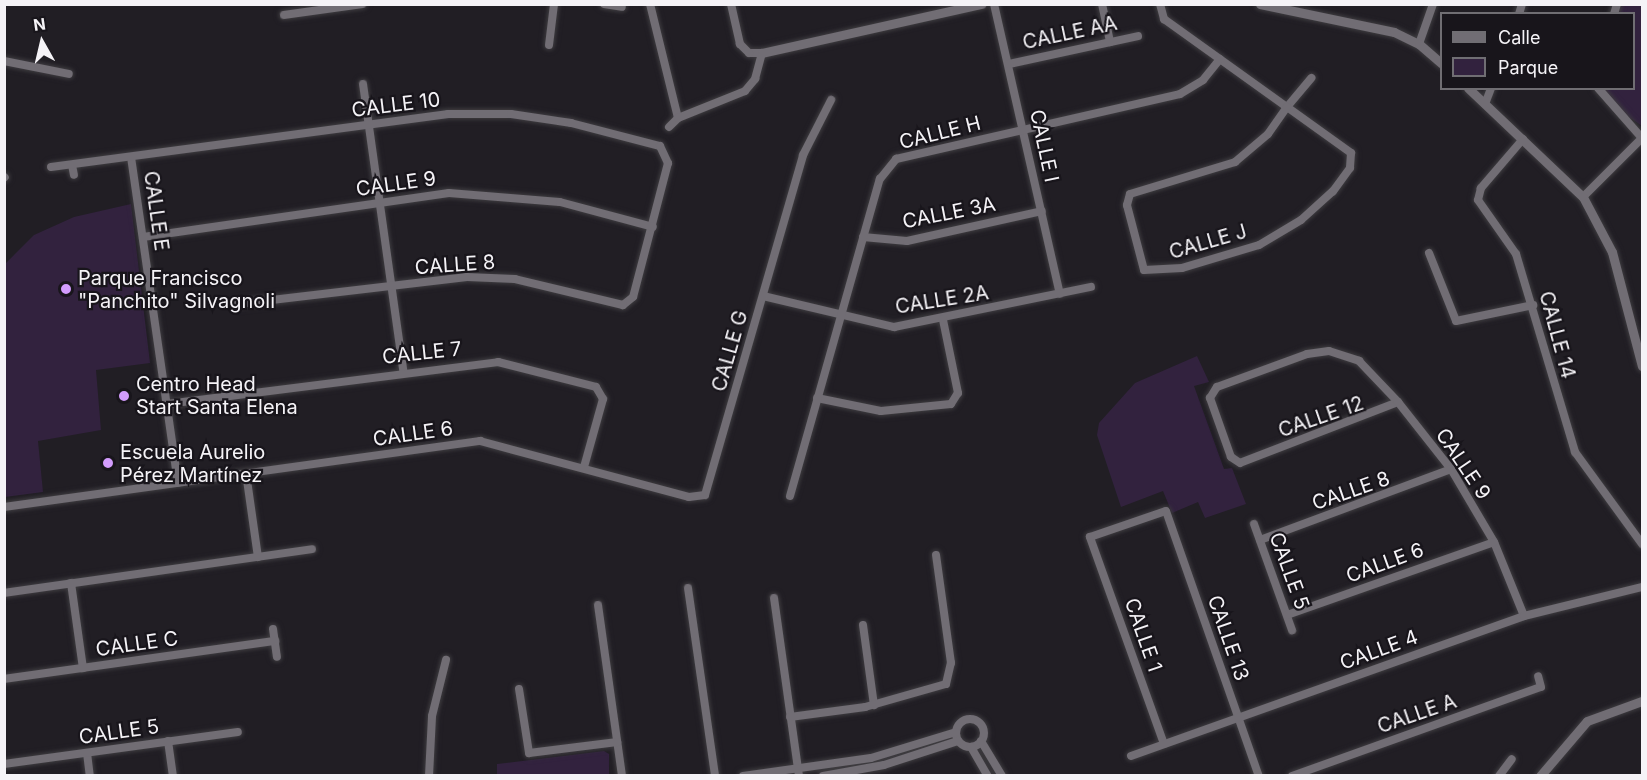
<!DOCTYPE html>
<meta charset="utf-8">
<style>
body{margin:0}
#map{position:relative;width:1647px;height:780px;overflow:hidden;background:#211e24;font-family:Inter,sans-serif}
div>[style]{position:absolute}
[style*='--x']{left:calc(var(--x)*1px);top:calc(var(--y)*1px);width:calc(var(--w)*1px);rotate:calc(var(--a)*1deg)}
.green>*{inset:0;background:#32223e}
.roads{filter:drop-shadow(0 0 2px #3e3c40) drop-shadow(0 0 2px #3e3c40)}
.minor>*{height:8px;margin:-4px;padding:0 4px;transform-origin:4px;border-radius:4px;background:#716d74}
.minor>.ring{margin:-4px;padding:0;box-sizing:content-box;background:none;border:8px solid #716d74;border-radius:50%}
.tertiary>*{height:9px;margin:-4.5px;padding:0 4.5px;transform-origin:4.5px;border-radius:4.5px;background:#716d74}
.dots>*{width:16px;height:16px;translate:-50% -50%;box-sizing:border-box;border:3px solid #18151b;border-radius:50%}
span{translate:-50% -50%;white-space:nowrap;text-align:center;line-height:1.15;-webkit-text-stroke:4.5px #18151b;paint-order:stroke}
.street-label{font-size:20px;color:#f5f3f7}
.poi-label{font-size:20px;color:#f5f3f7}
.left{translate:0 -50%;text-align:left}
.frame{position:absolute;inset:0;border:6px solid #f5f3f7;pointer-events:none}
.legend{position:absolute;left:1440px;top:12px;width:195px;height:78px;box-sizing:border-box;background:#18151b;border:2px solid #706e73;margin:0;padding:8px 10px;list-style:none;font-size:18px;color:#f5f3f7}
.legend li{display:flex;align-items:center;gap:12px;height:30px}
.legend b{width:30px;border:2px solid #706e73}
.north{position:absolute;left:12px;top:12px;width:60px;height:60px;-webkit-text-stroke:4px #18151b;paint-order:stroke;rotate:352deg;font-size:16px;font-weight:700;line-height:24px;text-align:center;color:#f5f3f7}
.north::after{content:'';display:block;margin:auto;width:21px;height:27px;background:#f5f3f7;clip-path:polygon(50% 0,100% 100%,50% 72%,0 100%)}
</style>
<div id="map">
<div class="green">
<div style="clip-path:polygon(1622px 5px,1642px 5px,1642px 126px,1615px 107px,1604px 89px,1634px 88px,1634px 14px,1618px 13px)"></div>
<div style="clip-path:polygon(131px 204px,150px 363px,96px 370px,101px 430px,38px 441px,43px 492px,5px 497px,5px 264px,34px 235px,74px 217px)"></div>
<div style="clip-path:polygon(1197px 356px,1209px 382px,1194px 386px,1224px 469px,1232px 468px,1246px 504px,1205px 518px,1198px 502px,1172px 513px,1163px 491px,1121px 507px,1097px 435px,1099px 423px,1135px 383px)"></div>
<div style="clip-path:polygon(604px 751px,609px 754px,609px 775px,497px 775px,497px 764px)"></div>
</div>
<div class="roads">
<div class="minor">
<div style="--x:604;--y:4;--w:18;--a:9"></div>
<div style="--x:650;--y:4;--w:117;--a:76.2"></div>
<div style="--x:994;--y:4;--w:297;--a:77.2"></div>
<div style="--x:1102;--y:4;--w:39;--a:78"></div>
<div style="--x:1160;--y:4;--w:16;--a:75"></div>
<div style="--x:1164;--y:19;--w:151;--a:35.6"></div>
<div style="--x:1287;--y:107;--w:38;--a:-50"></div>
<div style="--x:1519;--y:14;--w:10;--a:-73"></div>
<div style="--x:1614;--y:14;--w:10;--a:-73"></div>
<div style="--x:284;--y:15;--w:79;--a:-8"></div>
<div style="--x:1419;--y:44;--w:42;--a:-70.7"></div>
<div style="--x:549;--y:45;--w:41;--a:-83"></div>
<div style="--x:4;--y:61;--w:66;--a:11.3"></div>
<div style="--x:1009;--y:64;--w:132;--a:-12.2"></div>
<div style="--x:363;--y:84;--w:289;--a:82"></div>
<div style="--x:1598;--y:88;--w:67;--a:48.7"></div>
<div style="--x:1485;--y:104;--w:17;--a:-69"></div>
<div style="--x:1287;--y:107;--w:79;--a:35.7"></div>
<div style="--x:1351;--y:153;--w:15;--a:94"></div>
<div style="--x:1350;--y:168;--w:29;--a:126"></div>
<div style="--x:1333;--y:191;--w:43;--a:137.8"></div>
<div style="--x:1301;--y:220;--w:49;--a:149.2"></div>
<div style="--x:1259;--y:245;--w:80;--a:163.4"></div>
<div style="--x:1182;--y:268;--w:38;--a:177"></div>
<div style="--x:1144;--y:270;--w:67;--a:-104.7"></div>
<div style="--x:1127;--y:205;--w:11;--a:-75"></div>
<div style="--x:1130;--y:194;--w:110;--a:-16.9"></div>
<div style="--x:1235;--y:162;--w:43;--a:-40.3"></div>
<div style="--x:1268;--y:134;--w:33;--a:-55"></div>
<div style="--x:669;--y:127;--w:13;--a:-45"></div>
<div style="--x:678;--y:118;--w:72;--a:-21.9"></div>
<div style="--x:745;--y:91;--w:16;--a:-50"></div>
<div style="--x:755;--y:79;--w:27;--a:-75"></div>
<div style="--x:762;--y:53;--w:13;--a:180"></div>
<div style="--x:749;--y:53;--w:13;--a:-135"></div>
<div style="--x:740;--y:44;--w:41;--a:-102.7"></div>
<div style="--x:1523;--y:139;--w:65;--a:130.6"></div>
<div style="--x:1481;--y:188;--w:12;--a:104"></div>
<div style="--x:1478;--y:200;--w:66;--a:54.9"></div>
<div style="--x:1516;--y:254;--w:207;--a:73.4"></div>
<div style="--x:1575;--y:452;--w:114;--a:53.9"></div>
<div style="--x:131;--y:157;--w:329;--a:81.8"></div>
<div style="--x:72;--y:165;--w:10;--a:79"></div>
<div style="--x:51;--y:167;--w:401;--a:-7.6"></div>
<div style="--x:448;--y:114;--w:63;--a:0"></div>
<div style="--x:511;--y:114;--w:61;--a:8.5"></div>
<div style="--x:571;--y:123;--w:92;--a:14.5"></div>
<div style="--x:660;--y:146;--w:19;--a:65"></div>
<div style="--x:668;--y:163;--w:138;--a:104.6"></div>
<div style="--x:633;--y:297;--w:13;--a:141"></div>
<div style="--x:623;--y:305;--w:111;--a:-166.5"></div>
<div style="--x:515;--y:279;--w:48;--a:-177.6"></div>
<div style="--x:467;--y:277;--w:231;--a:173.3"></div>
<div style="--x:4;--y:178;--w:1;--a:-45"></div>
<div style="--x:1583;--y:197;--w:83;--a:-45"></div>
<div style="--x:143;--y:237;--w:309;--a:-8.2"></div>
<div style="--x:449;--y:193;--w:111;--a:4.6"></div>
<div style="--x:560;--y:202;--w:96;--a:15"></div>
<div style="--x:863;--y:237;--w:44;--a:5.2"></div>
<div style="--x:907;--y:241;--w:138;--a:-12.5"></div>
<div style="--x:1429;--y:253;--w:73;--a:68.3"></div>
<div style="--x:1456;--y:321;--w:79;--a:-11.7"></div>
<div style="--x:763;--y:296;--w:135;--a:13.3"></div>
<div style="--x:894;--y:327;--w:201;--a:-11.5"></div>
<div style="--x:817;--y:398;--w:65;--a:11.5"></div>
<div style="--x:881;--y:411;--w:70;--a:-5.7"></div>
<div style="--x:951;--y:404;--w:13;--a:-58"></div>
<div style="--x:958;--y:393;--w:75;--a:-101.6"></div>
<div style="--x:1398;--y:402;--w:169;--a:158.9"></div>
<div style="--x:1240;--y:463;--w:11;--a:-146"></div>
<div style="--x:1231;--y:457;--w:63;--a:-109.6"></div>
<div style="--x:1210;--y:398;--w:13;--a:-58"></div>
<div style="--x:1217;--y:387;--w:96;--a:-20.1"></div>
<div style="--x:1307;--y:354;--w:22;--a:-8"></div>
<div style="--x:1329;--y:351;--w:32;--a:18"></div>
<div style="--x:1359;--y:361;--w:57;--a:46.4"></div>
<div style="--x:1398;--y:402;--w:85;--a:51.7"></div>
<div style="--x:1451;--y:469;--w:85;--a:59.5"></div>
<div style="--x:1494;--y:542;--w:80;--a:67.9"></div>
<div style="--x:167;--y:404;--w:334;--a:-7.2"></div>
<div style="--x:498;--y:362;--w:101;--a:14.3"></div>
<div style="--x:596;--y:387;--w:14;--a:60"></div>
<div style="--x:603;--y:399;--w:71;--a:105.6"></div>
<div style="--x:246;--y:473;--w:85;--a:81.9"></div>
<div style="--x:790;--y:496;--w:330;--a:-74.2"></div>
<div style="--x:880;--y:179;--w:26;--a:-51"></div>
<div style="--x:896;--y:159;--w:291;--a:-12.9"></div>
<div style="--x:1180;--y:94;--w:27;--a:-31"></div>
<div style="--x:1203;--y:80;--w:27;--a:-51"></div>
<div style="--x:4;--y:507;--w:481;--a:-7.9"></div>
<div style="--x:480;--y:441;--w:216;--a:15"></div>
<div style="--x:689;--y:497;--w:16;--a:-7"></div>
<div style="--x:705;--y:495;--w:354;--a:-73.9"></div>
<div style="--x:803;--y:155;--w:62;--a:-63"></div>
<div style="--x:1254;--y:524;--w:113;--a:70.3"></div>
<div style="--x:1260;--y:540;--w:204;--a:-20.4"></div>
<div style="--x:71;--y:583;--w:86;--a:82"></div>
<div style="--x:688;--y:588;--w:190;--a:81.8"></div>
<div style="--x:4;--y:593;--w:311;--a:-8.1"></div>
<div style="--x:774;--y:598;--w:180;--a:82"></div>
<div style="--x:598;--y:605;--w:173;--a:82"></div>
<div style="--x:1287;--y:615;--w:219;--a:-19.4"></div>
<div style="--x:863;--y:625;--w:81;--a:82.2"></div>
<div style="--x:273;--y:629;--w:28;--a:82"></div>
<div style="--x:4;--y:679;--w:274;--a:-8"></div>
<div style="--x:519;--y:689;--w:65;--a:81.1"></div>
<div style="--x:529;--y:753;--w:89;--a:-7.1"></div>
<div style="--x:790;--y:717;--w:76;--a:-7.6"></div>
<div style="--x:865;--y:707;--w:84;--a:-15.9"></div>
<div style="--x:946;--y:684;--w:22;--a:-77"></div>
<div style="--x:951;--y:663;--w:109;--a:-97.9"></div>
<div class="ring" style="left:956px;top:719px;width:20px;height:20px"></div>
<div style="--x:168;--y:741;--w:35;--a:82"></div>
<div style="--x:981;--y:741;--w:41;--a:59"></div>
<div style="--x:1164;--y:744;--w:220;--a:-109.7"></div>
<div style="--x:1090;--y:537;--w:80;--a:-18.9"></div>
<div style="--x:1166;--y:511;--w:281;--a:70.7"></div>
<div style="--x:971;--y:747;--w:34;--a:60"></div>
<div style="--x:87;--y:753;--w:23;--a:83"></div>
<div style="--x:1131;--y:756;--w:417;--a:-19.6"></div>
<div style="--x:1524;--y:616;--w:122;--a:-13.8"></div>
<div style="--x:4;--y:764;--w:236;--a:-7.8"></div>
<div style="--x:429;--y:776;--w:60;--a:-87.1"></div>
<div style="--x:432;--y:716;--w:58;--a:-76"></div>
<div style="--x:743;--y:776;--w:129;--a:-8"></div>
<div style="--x:871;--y:758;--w:89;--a:-17"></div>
<div style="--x:823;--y:776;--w:62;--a:-10.2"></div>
<div style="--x:884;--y:765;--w:78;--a:-18"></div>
<div style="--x:1292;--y:776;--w:264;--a:-19.7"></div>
<div style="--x:1541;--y:687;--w:11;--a:-105"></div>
<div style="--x:1499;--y:776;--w:21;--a:-53"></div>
</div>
<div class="tertiary">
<div style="--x:1260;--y:4;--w:137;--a:11.8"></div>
<div style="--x:1394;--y:32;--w:28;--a:26"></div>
<div style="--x:1419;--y:44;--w:30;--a:41"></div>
<div style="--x:762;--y:53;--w:225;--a:-12.6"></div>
<div style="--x:1468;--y:88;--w:158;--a:43.5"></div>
<div style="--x:1583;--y:197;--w:62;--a:62.2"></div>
<div style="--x:1612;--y:252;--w:118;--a:75.3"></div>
<div style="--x:1540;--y:776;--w:72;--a:-49.5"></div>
<div style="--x:1587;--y:721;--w:59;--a:-20"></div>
</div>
</div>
<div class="dots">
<div style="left:66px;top:289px;background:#d39cfd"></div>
<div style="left:124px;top:396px;background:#d39cfd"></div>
<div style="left:108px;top:463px;background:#d39cfd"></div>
</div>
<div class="street-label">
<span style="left:1070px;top:33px;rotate:-12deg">CALLE AA</span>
<span style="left:396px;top:105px;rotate:-7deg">CALLE 10</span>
<span style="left:940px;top:133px;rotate:-14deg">CALLE H</span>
<span style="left:1044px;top:146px;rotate:78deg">CALLE I</span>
<span style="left:396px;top:184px;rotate:-8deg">CALLE 9</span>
<span style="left:156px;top:211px;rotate:82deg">CALLE E</span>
<span style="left:949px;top:213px;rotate:-11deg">CALLE 3A</span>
<span style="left:1208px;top:242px;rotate:-16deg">CALLE J</span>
<span style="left:455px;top:265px;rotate:-4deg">CALLE 8</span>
<span style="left:942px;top:300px;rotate:-9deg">CALLE 2A</span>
<span style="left:1557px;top:335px;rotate:75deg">CALLE 14</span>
<span style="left:730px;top:351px;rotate:-74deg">CALLE G</span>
<span style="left:422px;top:353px;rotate:-6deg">CALLE 7</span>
<span style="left:1321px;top:417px;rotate:-19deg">CALLE 12</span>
<span style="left:413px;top:434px;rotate:-8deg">CALLE 6</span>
<span style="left:1463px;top:464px;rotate:56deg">CALLE 9</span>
<span style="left:1351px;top:491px;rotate:-19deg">CALLE 8</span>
<span style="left:1385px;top:563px;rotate:-20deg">CALLE 6</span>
<span style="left:1289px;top:571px;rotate:70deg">CALLE 5</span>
<span style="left:1143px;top:635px;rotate:71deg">CALLE 1</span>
<span style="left:1228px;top:638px;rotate:71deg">CALLE 13</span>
<span style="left:137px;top:644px;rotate:-8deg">CALLE C</span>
<span style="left:1379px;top:650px;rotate:-20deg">CALLE 4</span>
<span style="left:1417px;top:714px;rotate:-19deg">CALLE A</span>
<span style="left:119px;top:732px;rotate:-8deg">CALLE 5</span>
</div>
<div class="poi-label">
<span class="left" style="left:78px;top:290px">Parque Francisco<br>"Panchito" Silvagnoli</span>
<span class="left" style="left:136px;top:396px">Centro Head<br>Start Santa Elena</span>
<span class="left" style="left:120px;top:464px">Escuela Aurelio<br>Pérez Martínez</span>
</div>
<div class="frame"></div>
<ul class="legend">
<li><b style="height:8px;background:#716d74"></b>Calle</li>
<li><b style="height:16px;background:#32223e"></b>Parque</li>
</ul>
<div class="north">N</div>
</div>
